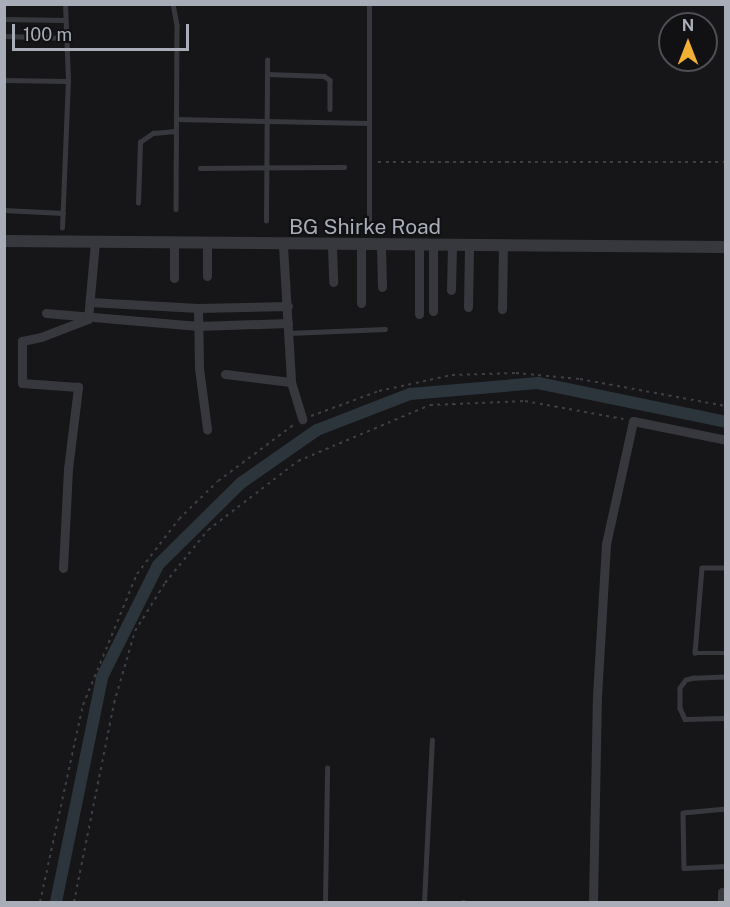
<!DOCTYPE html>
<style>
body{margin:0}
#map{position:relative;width:730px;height:907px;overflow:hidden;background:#161618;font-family:"Public Sans",sans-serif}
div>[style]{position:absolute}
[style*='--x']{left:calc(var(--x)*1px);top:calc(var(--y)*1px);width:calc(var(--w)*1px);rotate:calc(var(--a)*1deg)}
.canal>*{height:12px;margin:-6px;padding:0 6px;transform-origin:6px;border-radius:6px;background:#2c353c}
.path>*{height:2px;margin-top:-1px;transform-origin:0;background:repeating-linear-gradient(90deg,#3d3f44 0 3px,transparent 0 7.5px)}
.service>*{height:4.5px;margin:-2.25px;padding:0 2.25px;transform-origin:2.25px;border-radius:2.25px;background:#37383d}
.minor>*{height:9px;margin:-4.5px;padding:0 4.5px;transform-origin:4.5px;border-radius:4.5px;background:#37383d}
.tertiary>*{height:12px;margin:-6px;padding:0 6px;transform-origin:6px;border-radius:6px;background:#37383d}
span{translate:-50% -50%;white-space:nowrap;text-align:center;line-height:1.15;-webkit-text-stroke:4.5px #111113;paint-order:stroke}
.street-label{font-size:21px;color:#a8adb8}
.frame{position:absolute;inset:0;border:6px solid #a8adb8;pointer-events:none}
.north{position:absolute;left:658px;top:12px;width:60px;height:60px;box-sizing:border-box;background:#111113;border:2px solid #4d4f55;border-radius:50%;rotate:0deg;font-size:16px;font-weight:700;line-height:24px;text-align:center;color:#a8adb8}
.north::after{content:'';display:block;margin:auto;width:21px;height:27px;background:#f2b134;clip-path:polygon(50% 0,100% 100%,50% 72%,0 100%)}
.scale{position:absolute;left:12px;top:24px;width:177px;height:27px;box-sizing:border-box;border:3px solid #a8adb8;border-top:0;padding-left:8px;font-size:18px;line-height:21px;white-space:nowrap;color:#a8adb8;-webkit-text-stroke:4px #111113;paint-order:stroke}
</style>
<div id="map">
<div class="canal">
<div style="--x:56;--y:902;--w:230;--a:-78.4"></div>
<div style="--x:102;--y:677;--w:125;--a:-63.4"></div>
<div style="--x:158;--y:565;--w:117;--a:-44.7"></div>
<div style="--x:241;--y:483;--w:93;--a:-34.9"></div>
<div style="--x:317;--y:430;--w:100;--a:-21.2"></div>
<div style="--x:410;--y:394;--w:128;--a:-4.9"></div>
<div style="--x:538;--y:383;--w:192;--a:11.7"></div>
</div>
<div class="path">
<div style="--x:378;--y:162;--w:348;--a:0"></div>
<div style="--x:311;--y:416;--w:72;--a:-20.2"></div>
<div style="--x:379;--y:391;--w:75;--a:-12.4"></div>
<div style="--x:452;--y:375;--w:64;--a:-1.8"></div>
<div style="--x:516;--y:373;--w:64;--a:5.4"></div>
<div style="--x:580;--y:379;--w:148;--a:10.5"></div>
<div style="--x:40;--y:902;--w:202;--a:-77.7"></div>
<div style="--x:83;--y:705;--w:142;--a:-67.6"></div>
<div style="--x:137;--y:574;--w:69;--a:-52.6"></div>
<div style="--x:179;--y:519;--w:54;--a:-44.3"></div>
<div style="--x:218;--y:481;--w:94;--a:-36.7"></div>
<div style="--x:74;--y:902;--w:203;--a:-78.6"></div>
<div style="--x:114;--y:703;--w:75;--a:-73.7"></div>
<div style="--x:135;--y:631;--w:57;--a:-58"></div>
<div style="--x:165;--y:583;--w:68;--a:-50.9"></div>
<div style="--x:208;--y:530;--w:113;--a:-37.5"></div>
<div style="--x:298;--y:461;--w:143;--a:-23"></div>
<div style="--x:430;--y:405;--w:95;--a:-2.4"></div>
<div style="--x:525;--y:401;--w:100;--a:10.4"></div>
</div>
<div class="service">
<div style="--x:173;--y:4;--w:21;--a:79"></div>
<div style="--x:177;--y:25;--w:184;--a:90.3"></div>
<div style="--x:4;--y:19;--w:60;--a:1"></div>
<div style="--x:4;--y:36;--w:62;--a:1.8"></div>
<div style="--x:267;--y:74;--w:57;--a:2"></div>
<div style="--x:324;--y:76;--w:7;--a:34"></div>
<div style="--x:330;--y:80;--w:29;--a:90"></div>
<div style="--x:4;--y:80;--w:64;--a:0.9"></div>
<div style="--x:176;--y:119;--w:193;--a:1.2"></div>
<div style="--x:200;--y:168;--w:144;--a:-0.4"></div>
<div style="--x:138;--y:203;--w:61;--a:-88.1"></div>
<div style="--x:140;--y:142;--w:16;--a:-35"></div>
<div style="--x:153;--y:133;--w:22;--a:-5"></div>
<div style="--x:4;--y:210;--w:59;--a:2.9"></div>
<div style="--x:266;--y:221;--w:161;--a:-89.6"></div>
<div style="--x:62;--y:228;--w:147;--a:-87.7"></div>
<div style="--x:68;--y:81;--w:77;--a:-92.2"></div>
<div style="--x:369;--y:230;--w:226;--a:-90"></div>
<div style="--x:288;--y:333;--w:97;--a:-2.4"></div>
<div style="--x:726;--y:568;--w:24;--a:180"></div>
<div style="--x:702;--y:568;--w:85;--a:94.7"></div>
<div style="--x:695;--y:653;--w:31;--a:0"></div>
<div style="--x:726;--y:677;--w:32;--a:178"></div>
<div style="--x:694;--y:678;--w:8;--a:166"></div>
<div style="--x:686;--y:680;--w:10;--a:127"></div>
<div style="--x:680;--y:688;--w:20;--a:90"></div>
<div style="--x:680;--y:708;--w:12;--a:66"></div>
<div style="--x:685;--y:719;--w:41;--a:-1.4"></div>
<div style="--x:726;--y:809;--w:43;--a:174.7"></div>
<div style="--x:683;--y:813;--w:55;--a:89"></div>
<div style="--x:684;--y:868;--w:42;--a:-2.7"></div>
<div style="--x:325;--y:902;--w:134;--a:-89.1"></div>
<div style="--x:424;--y:902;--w:162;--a:-87.2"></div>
<div style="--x:463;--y:902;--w:1;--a:0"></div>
</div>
<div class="minor">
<div style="--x:174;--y:243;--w:35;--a:90"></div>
<div style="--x:283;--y:246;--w:136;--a:86.6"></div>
<div style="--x:332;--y:246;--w:36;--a:88"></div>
<div style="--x:361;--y:246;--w:57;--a:90"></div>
<div style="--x:381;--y:246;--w:41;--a:88.6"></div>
<div style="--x:419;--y:247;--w:67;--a:90"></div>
<div style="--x:207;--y:276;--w:32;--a:-90"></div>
<div style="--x:451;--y:290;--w:43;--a:-88.7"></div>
<div style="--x:90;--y:302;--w:108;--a:3.2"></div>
<div style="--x:198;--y:308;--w:90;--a:-1.3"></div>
<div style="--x:468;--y:307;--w:60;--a:-89"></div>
<div style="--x:198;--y:308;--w:60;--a:89"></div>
<div style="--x:199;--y:368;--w:62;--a:82.5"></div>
<div style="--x:502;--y:309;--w:62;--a:-89.1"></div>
<div style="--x:433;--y:311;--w:64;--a:-90"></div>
<div style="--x:46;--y:313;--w:153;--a:4.9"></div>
<div style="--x:198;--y:326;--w:90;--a:-1.9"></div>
<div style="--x:225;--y:374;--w:66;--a:6.9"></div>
<div style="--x:291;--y:382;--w:39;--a:73"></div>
<div style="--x:63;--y:568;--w:99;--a:-87.1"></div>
<div style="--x:68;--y:469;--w:83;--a:-83"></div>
<div style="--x:78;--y:387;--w:56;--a:-175.9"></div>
<div style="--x:22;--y:383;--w:42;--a:-90"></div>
<div style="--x:22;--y:341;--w:19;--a:-12"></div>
<div style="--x:41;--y:337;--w:50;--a:-21"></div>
<div style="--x:88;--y:319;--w:77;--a:-84.8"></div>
<div style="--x:722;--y:892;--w:10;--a:90"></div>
<div style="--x:593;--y:902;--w:206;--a:-88.9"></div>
<div style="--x:597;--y:696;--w:152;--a:-86.6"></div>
<div style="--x:606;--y:544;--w:126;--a:-77.6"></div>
<div style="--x:633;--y:421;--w:95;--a:11.5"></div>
</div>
<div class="tertiary">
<div style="--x:4;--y:241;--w:722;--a:0.48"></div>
</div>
<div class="street-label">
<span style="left:365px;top:227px">BG Shirke Road</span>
</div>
<div class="frame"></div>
<div class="north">N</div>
<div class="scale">100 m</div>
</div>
